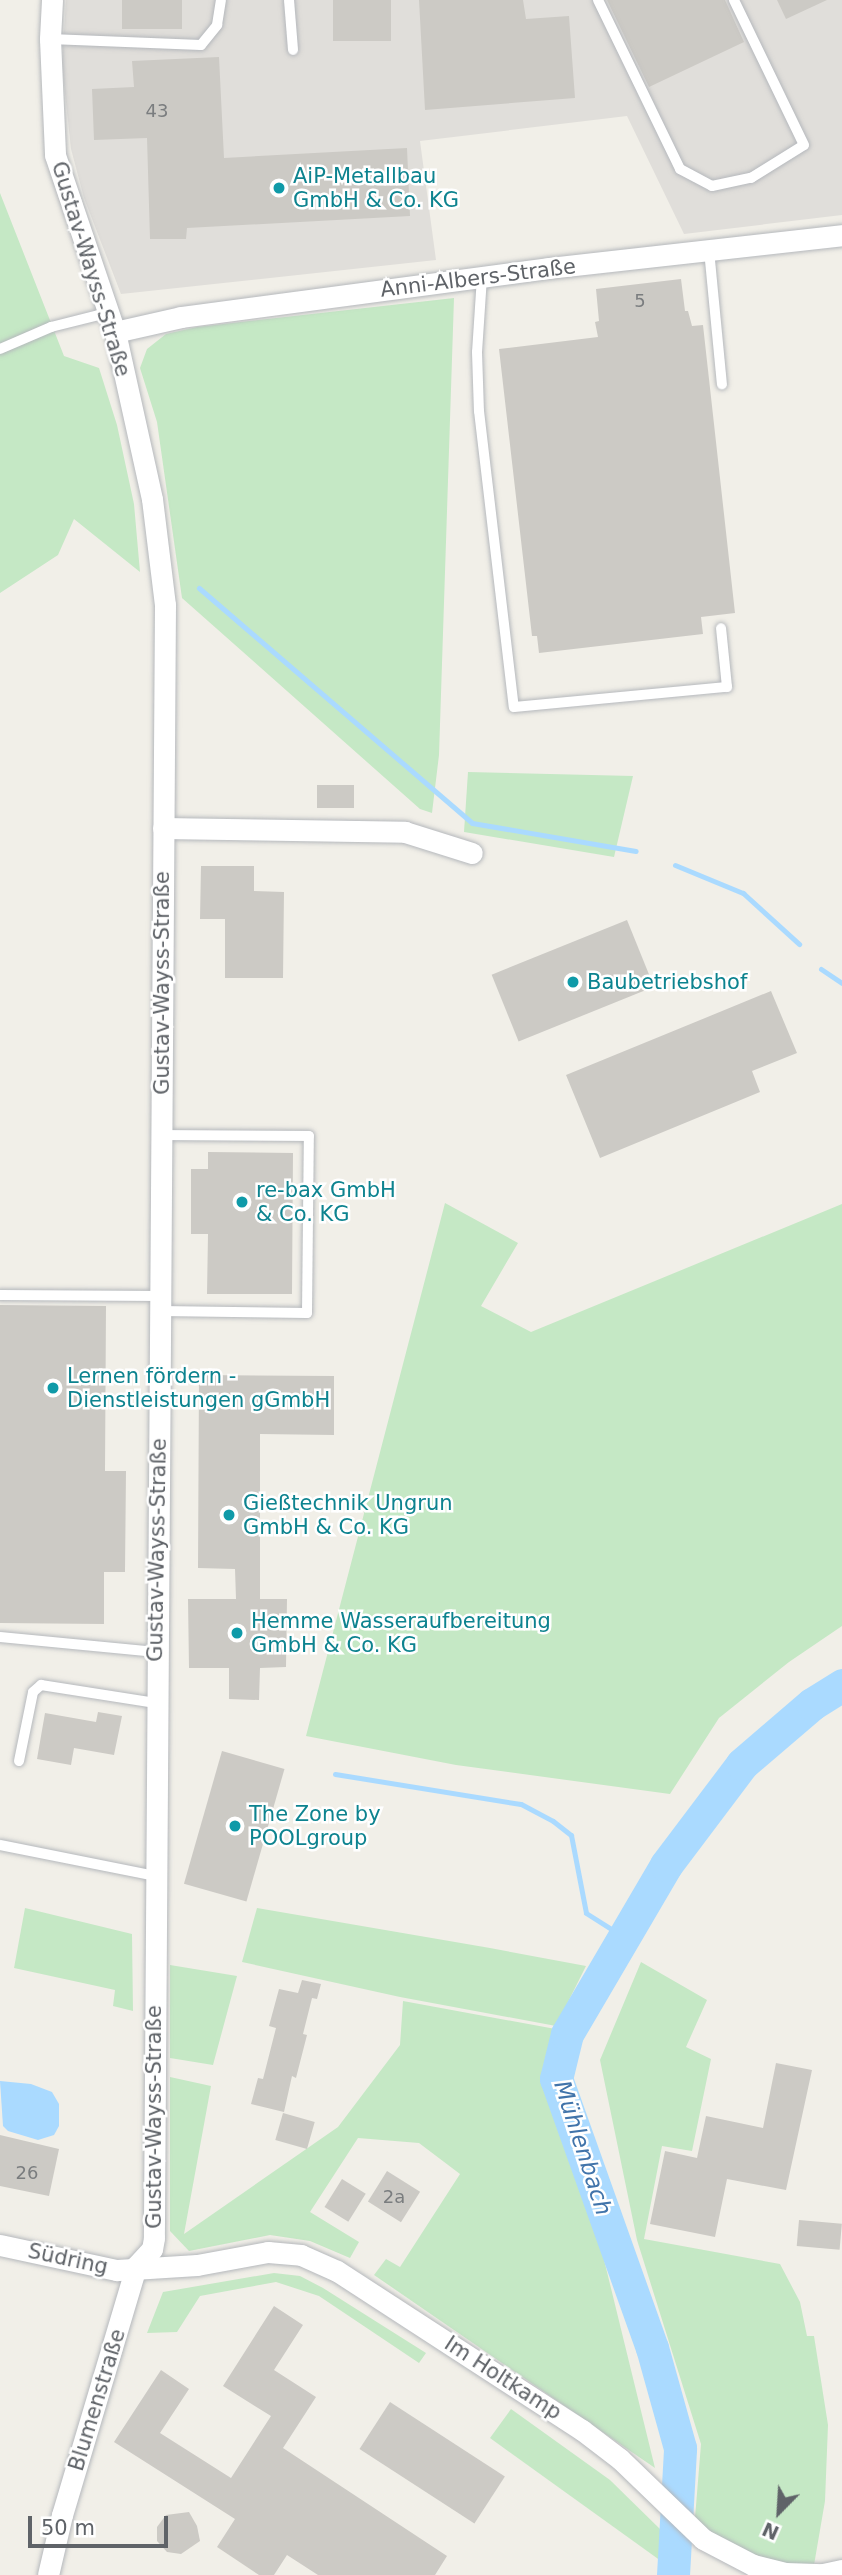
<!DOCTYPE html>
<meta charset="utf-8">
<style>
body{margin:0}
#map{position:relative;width:842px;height:2575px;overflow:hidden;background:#f1efe8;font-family:"DejaVu Sans",sans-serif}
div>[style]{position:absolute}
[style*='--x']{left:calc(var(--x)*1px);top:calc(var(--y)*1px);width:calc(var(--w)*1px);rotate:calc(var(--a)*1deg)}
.industrial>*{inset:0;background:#e0deda}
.green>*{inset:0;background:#c5e8c5}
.water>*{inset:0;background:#aadaff}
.stream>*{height:5px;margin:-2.5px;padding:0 2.5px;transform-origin:2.5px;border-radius:2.5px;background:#aadaff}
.river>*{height:33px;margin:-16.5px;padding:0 16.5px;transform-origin:16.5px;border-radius:16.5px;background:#aadaff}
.building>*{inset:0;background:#cccac5;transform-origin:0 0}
.roads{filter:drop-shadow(0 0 2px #b5b8bc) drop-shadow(0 0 2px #b5b8bc)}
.lane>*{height:10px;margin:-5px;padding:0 5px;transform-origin:5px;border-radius:5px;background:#fff}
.street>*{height:21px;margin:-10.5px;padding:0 10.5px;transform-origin:10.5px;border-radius:10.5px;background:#fff}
.dots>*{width:19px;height:19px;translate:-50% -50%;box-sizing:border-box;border:4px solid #fff;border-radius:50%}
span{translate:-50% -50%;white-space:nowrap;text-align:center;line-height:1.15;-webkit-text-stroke:5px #fff;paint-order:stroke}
.number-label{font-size:18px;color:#7a7d7f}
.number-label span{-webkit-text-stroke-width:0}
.culture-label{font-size:21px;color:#0d838f}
.left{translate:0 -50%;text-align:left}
.street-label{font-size:21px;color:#5f6368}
.water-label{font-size:23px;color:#4174aa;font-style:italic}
.north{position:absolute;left:744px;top:2477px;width:70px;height:70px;-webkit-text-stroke:5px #fff;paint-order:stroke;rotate:204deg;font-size:19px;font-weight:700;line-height:28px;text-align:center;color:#5f6368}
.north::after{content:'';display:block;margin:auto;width:24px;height:32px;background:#5f6368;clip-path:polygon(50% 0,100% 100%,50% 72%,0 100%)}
.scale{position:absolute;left:28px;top:2516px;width:140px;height:32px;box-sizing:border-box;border:4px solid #5f6368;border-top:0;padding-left:9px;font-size:21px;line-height:24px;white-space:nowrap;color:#5f6368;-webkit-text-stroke:5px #fff;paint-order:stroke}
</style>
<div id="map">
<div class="industrial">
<div style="clip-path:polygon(66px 0,842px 0,842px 215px,684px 234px,627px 116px,420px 141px,436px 260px,121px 294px,84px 198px,71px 149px,62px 65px)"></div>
</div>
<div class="green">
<div style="clip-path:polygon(0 193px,64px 356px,99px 368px,117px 425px,134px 504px,140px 572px,74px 519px,58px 555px,0 593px)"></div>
<div style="clip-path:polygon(454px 298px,439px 755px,432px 813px,420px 809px,182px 598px,157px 422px,140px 368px,147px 349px,166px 334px,197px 327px)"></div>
<div style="clip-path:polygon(468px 772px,633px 776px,614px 857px,464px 832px)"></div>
<div style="clip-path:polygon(445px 1203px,518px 1243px,481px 1306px,531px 1332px,842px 1204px,842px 1626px,789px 1662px,719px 1718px,670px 1794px,456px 1765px,306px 1736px)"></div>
<div style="clip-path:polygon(25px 1908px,132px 1934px,133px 2011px,113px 2006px,115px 1990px,14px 1968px)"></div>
<div style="clip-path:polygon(257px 1908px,490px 1948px,586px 1966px,556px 2026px,400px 1997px,242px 1962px)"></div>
<div style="clip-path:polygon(641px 1962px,707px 2000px,686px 2047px,711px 2059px,692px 2151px,662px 2146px,644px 2239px,780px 2264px,800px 2302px,807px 2336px,814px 2336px,828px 2425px,825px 2501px,814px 2565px,788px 2565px,755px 2557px,713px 2534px,695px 2518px,701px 2444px,637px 2240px,600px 2060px)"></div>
<div style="clip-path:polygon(170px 1965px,237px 1976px,213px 2065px,170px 2058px)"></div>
<div style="clip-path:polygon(403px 2001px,561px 2030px,550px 2087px,597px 2231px,655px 2468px,374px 2275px,386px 2259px,400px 2267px,460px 2174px,419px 2143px,358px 2138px,310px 2212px,359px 2242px,350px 2258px,310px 2241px,270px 2235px,189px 2251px,170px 2231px,170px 2077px,211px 2086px,184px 2234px,338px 2127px,400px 2045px)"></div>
<div style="clip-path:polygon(274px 2273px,300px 2276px,323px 2288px,426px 2353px,419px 2363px,319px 2296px,276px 2282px,200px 2296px,177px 2332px,147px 2333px,163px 2292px)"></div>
<div style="clip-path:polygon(511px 2409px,610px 2480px,661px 2530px,661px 2561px,490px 2438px)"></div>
</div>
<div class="water">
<div style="clip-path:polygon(0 2081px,31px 2084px,52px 2092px,59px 2104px,59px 2126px,54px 2135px,38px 2140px,8px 2131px,3px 2126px)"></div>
</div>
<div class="stream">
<div style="--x:199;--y:588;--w:360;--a:40.7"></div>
<div style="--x:472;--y:823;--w:166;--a:9.7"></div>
<div style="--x:675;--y:865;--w:74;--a:22.4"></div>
<div style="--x:743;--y:893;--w:76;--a:42.3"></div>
<div style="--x:821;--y:969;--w:25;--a:34"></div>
<div style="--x:335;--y:1774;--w:188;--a:9.2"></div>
<div style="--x:521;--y:1804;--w:36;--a:28"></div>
<div style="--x:553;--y:1821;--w:23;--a:38"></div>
<div style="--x:571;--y:1835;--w:79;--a:79.1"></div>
<div style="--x:586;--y:1913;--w:45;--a:32.3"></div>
</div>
<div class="river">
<div style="--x:673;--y:2575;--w:127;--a:-86.8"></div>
<div style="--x:680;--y:2448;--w:104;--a:-105.6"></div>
<div style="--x:652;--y:2348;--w:286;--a:-109.6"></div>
<div style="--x:556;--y:2079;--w:46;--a:-76.3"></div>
<div style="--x:567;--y:2034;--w:196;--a:-59.6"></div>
<div style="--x:666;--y:1865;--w:126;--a:-53"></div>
<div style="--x:742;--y:1764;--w:92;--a:-40.6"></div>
<div style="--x:812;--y:1704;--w:36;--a:-32"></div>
</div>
<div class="building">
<div style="left:122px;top:0;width:60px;height:29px"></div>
<div style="left:333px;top:0;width:58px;height:41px"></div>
<div style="clip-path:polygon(419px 0,523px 0,526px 19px,569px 16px,575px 98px,425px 110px)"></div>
<div style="clip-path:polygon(607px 0,725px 0,744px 42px,649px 87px)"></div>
<div style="clip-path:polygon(777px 0,827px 0,786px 19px)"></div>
<div style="clip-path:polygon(219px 57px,224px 158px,407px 148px,410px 216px,187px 228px,186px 239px,150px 239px,147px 138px,94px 140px,92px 89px,134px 87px,132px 61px)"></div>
<div style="clip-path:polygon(681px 279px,685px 311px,688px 311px,692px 326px,703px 325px,735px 613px,701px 617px,703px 634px,539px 653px,537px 636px,532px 636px,499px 349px,598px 337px,595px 322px,599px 321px,596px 289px)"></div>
<div style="left:317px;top:785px;width:37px;height:23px"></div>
<div style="clip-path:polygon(201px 866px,254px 866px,254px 891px,284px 892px,283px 978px,225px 978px,225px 919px,200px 919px)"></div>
<div style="left:627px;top:920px;width:72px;height:146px;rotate:68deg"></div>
<div style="clip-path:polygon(771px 991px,797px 1053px,752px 1071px,760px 1092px,600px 1158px,566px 1075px)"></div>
<div style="clip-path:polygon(208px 1152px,293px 1153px,292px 1294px,207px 1294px,208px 1234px,191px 1234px,191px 1169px,208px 1169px)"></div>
<div style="clip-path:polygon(0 1305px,106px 1306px,105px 1471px,126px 1471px,125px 1572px,104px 1572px,104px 1624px,0 1623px)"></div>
<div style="clip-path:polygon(199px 1375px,334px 1376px,334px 1435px,260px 1434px,260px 1599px,287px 1599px,286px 1667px,260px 1668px,259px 1700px,229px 1699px,229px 1668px,189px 1668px,188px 1599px,236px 1599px,235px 1569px,198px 1568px)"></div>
<div style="clip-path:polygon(98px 1712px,122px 1716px,114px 1755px,74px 1748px,71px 1765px,37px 1759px,45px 1713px,96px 1722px)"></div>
<div style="left:222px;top:1751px;width:65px;height:138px;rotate:16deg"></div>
<div style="clip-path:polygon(302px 1980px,321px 1984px,317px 1999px,312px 1998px,303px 2034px,307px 2035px,296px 2078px,292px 2076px,284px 2112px,251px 2104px,258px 2078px,263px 2079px,276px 2028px,269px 2026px,279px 1989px,298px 1993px)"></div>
<div style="clip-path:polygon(776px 2063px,812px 2070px,786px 2190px,727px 2179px,715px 2237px,650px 2224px,665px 2151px,697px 2158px,706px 2116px,763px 2128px)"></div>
<div style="left:283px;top:2113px;width:33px;height:28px;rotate:16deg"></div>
<div style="clip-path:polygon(0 2135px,59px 2149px,49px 2196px,0 2186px)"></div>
<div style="left:387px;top:2171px;width:39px;height:36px;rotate:32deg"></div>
<div style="left:342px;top:2179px;width:28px;height:33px;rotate:32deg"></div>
<div style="left:799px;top:2220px;width:43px;height:26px;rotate:5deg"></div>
<div style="clip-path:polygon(274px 2306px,303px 2325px,274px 2370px,316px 2397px,283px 2448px,447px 2556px,435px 2575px,318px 2575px,287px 2555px,274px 2575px,259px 2575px,217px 2547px,235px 2519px,114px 2442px,161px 2370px,189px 2389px,160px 2433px,231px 2478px,271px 2416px,223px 2386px)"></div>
<div style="left:390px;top:2402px;width:137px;height:56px;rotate:33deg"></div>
<div style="clip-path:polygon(189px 2512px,197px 2526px,200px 2541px,181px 2554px,167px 2552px,157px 2541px,157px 2527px,166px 2515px)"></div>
</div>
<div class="roads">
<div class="lane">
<div style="--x:289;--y:0;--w:50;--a:85.4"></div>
<div style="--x:598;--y:0;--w:188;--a:64.1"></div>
<div style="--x:680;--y:169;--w:36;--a:28"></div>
<div style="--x:712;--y:186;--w:40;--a:-12"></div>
<div style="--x:751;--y:178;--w:62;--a:-31.9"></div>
<div style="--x:804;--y:145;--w:161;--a:-115.8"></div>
<div style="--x:50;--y:39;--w:151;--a:2.3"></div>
<div style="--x:201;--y:45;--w:26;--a:-51"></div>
<div style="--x:217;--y:25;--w:25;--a:-81"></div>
<div style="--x:709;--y:250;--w:135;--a:84.5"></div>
<div style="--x:482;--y:277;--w:75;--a:93.8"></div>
<div style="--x:477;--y:352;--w:59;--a:88.1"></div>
<div style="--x:479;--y:411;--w:298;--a:83.3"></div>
<div style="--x:514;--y:707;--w:214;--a:-5.4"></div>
<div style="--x:727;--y:687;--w:59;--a:-95.8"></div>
<div style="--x:0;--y:349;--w:56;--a:-23.3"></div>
<div style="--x:51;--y:327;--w:58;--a:-14"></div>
<div style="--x:0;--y:1295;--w:160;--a:0.4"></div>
<div style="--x:160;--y:1311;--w:147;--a:0.8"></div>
<div style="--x:307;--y:1313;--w:177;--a:-89.4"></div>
<div style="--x:309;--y:1136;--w:148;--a:-179.6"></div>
<div style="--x:0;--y:1637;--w:157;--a:5.5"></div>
<div style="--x:19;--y:1761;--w:70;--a:-78.5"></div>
<div style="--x:33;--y:1692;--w:11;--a:-41"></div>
<div style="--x:41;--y:1685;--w:116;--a:8.9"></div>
<div style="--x:0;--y:1845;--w:158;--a:11.3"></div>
</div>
<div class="street">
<div style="--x:52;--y:0;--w:39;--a:93"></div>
<div style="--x:50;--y:39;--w:116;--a:87.5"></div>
<div style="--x:55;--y:155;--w:187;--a:71.3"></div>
<div style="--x:115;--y:332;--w:171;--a:77.5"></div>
<div style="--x:152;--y:499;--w:107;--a:83"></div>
<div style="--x:165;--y:605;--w:1633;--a:90.39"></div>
<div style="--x:154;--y:2238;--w:11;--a:100"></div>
<div style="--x:152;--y:2249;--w:23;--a:133"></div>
<div style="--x:115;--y:332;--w:68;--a:-12.8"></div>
<div style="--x:181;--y:317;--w:371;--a:-7.6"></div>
<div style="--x:549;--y:268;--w:295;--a:-6.4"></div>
<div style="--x:163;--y:828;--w:242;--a:0.9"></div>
<div style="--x:405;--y:832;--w:70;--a:17.4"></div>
<div style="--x:0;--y:2245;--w:120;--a:12.1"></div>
<div style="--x:117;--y:2270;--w:80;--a:-3.6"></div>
<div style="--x:197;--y:2265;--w:72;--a:-10.4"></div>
<div style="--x:268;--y:2252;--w:33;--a:5"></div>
<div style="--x:301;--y:2255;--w:39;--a:24"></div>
<div style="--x:337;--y:2271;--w:292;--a:33"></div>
<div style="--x:582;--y:2430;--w:48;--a:37.3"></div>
<div style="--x:620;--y:2459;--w:115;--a:43.9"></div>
<div style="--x:703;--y:2539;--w:56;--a:27.5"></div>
<div style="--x:753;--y:2565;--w:33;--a:14"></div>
<div style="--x:785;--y:2573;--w:38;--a:2"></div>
<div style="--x:823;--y:2574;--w:19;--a:-12"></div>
<div style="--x:48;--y:2575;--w:62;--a:-76.9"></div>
<div style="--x:62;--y:2515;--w:260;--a:-73.4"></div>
</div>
</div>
<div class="dots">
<div style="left:279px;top:188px;background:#0f9aa8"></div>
<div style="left:573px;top:982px;background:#0f9aa8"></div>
<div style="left:242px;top:1202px;background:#0f9aa8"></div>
<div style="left:53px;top:1388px;background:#0f9aa8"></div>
<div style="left:229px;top:1515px;background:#0f9aa8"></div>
<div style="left:237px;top:1633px;background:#0f9aa8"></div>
<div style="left:235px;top:1826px;background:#0f9aa8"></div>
</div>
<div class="number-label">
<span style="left:157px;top:111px">43</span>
<span style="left:640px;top:301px">5</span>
<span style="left:27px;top:2173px">26</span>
<span style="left:394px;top:2197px">2a</span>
</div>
<div class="culture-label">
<span class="left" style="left:293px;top:188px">AiP-Metallbau<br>GmbH &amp; Co. KG</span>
<span class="left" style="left:587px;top:982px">Baubetriebshof</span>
<span class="left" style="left:256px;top:1202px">re-bax GmbH<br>&amp; Co. KG</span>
<span class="left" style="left:67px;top:1388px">Lernen fördern -<br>Dienstleistungen gGmbH</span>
<span class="left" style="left:243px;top:1515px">Gießtechnik Ungrun<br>GmbH &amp; Co. KG</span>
<span class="left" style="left:251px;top:1633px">Hemme Wasseraufbereitung<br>GmbH &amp; Co. KG</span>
<span class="left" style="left:249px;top:1826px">The Zone by<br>POOLgroup</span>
</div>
<div class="street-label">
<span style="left:91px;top:269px;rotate:73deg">Gustav-Wayss-Straße</span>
<span style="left:478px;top:278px;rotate:-7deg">Anni-Albers-Straße</span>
<span style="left:162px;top:983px;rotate:-90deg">Gustav-Wayss-Straße</span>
<span style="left:157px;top:1550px;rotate:-89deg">Gustav-Wayss-Straße</span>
<span style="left:154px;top:2117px;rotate:-90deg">Gustav-Wayss-Straße</span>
<span style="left:68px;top:2259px;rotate:12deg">Südring</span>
<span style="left:503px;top:2378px;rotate:33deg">Im Holtkamp</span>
<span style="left:97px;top:2400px;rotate:-73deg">Blumenstraße</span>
</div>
<div class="water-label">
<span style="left:583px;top:2148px;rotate:72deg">Mühlenbach</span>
</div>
<div class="north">N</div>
<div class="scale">50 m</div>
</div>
